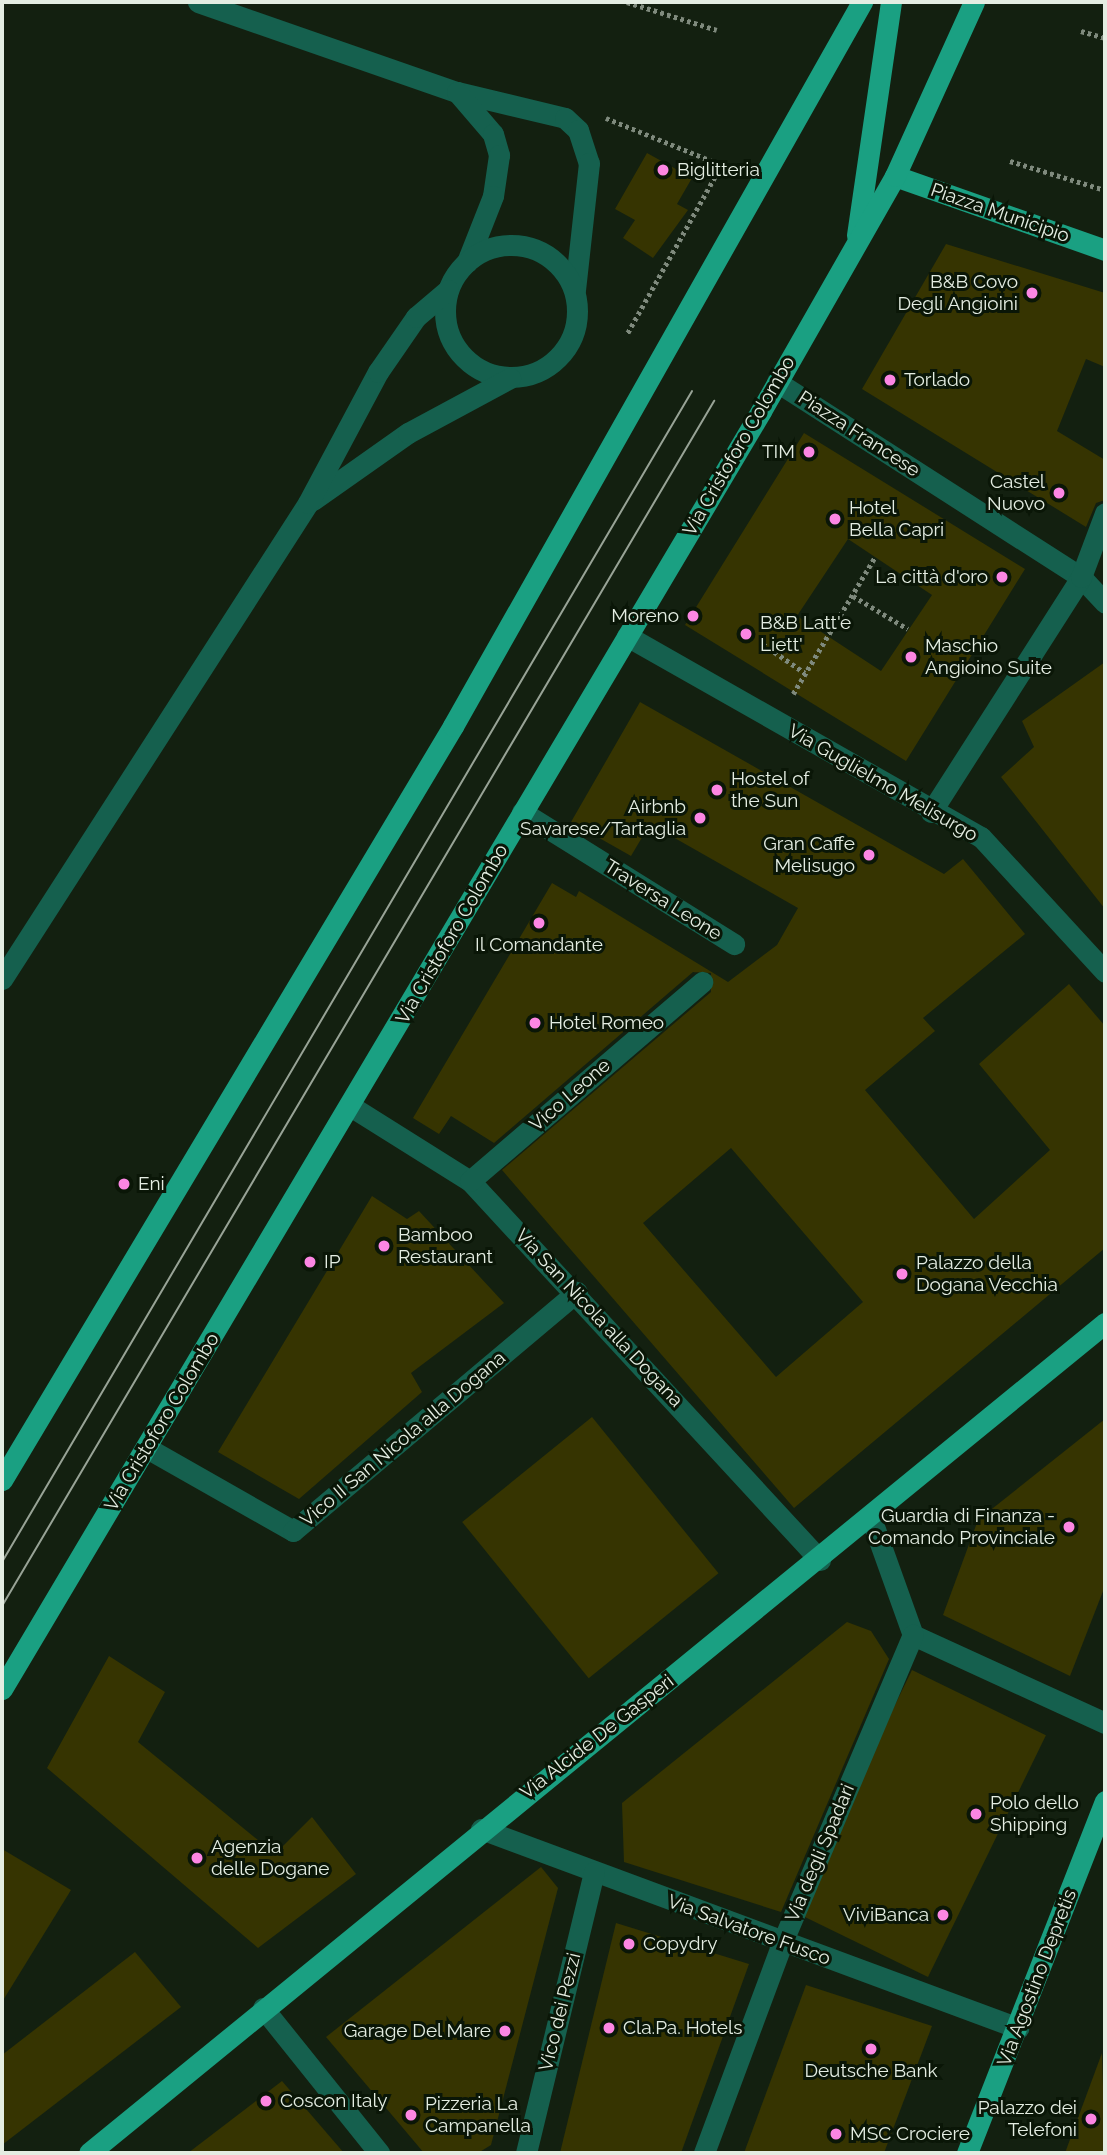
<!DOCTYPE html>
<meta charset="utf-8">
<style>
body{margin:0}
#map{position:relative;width:1107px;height:2155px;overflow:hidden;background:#132010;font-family:Raleway,sans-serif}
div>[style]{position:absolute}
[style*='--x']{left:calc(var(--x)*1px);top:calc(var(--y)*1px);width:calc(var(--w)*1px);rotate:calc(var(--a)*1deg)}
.building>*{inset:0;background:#363401;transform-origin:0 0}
.path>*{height:4.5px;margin-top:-2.25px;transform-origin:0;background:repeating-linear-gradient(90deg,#7f8a7d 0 3.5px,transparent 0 7px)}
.minor>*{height:21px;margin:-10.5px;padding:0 10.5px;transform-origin:10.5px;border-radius:10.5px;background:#15604e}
.minor>.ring{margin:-10.5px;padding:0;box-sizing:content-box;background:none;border:21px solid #15604e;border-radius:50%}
.major>*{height:21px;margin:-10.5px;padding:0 10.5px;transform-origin:10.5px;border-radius:10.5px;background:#1aa082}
.tram>*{height:2px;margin:-1px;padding:0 1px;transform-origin:1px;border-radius:1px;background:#98a396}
.dots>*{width:19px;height:19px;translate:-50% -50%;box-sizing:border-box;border:4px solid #0a1607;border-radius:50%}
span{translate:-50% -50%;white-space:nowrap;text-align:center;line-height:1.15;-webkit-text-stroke:6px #0a1607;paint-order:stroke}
.poi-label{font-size:19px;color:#e4ede2}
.left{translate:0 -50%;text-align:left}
.right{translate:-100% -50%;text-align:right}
.street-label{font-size:19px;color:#e4ede2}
.frame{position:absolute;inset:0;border:4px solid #e4ede2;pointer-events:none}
</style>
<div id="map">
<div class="building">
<div style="clip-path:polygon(647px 153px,692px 178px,677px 204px,688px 210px,653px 258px,623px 238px,635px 220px,615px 209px)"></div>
<div style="clip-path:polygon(946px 244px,1105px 293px,1105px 367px,1086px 359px,1057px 431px,1105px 460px,1105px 500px,1096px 503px,1086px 527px,862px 389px)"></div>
<div style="clip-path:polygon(evenodd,804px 433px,1025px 569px,906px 761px,685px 625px,804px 433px,848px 539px,932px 595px,881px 671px,797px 616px,848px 539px)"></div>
<div style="clip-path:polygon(1105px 662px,1105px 909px,1001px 777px,1034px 747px,1022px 721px)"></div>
<div style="clip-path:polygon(evenodd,640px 702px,944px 874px,963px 859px,1025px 934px,923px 1018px,935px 1031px,865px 1090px,974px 1219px,1050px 1150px,979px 1064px,1069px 984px,1105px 1026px,1105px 1248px,794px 1508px,502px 1170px,711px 992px,711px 973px,693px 972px,494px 1143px,451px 1116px,439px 1134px,413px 1118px,552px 883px,576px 897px,579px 891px,728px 982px,777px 945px,798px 908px,650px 824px,631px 856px,571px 822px,640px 702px,731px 1148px,863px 1302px,776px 1377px,643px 1223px,731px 1148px)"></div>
<div style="clip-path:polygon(372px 1196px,407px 1219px,419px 1211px,504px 1303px,411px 1373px,422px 1392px,299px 1499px,218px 1452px)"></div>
<div style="left:592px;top:1417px;width:201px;height:167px;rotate:51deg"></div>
<div style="clip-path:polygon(1105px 1419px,1105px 1586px,1070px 1676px,943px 1615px,978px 1520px)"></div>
<div style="clip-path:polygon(847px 1622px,871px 1631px,889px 1659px,781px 1912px,624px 1862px,622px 1803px)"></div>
<div style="clip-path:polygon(109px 1656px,165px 1692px,138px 1742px,275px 1854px,312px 1817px,356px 1874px,258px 1948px,47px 1768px)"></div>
<div style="left:912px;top:1670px;width:149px;height:269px;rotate:26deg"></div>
<div style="clip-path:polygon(2px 1849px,71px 1890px,2px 2002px)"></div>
<div style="clip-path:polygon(541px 1867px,558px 1888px,491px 2145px,478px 2153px,424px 2153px,326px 2037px)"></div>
<div style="clip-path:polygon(616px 1923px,749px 1964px,681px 2153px,560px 2153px)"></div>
<div style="clip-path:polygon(135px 1952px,181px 2007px,2px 2145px,2px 2055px)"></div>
<div style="clip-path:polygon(806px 1985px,932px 2026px,884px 2153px,744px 2153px)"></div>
<div style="clip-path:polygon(1102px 2053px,1105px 2153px,1065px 2153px)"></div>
<div style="clip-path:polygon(282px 2081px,344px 2153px,188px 2153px)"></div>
</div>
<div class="path">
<div style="--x:627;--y:2;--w:94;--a:17.3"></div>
<div style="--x:1081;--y:31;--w:25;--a:16"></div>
<div style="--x:606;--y:118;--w:125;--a:22.1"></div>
<div style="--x:722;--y:165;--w:193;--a:119.2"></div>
<div style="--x:1010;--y:161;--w:99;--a:17"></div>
<div style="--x:853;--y:596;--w:64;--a:31"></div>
<div style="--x:763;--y:644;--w:51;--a:34.6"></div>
<div style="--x:793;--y:694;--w:160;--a:-59.1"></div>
</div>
<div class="minor">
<div style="--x:198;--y:2;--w:274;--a:19.2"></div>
<div style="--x:457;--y:92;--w:111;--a:13.5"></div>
<div style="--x:565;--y:118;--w:18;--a:43"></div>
<div style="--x:578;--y:130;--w:35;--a:72"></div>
<div style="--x:589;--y:163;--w:128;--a:96.3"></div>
<div style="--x:457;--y:92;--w:55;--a:49.4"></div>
<div style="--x:493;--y:134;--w:22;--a:74"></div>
<div style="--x:499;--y:155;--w:41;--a:98.3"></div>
<div style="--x:493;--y:196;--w:71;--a:111.5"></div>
<div class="ring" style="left:445px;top:245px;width:111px;height:111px"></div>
<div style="--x:777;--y:382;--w:361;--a:32.7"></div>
<div style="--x:1081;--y:577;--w:35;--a:47"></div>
<div style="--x:313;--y:500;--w:116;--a:-35.2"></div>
<div style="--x:408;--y:433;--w:116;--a:-28.3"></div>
<div style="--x:627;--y:636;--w:407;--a:29.6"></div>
<div style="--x:981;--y:837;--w:183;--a:47.4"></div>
<div style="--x:522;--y:812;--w:250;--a:31.9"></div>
<div style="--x:931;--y:812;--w:279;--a:-57.4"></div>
<div style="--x:1081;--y:577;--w:68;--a:-69.4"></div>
<div style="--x:2;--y:979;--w:566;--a:-57.26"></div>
<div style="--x:308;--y:503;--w:149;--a:-61.9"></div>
<div style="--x:378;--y:372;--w:67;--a:-55.4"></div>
<div style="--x:416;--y:317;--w:42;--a:-40.2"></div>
<div style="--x:352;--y:1107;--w:139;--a:32.1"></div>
<div style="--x:470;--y:1181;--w:516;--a:47.28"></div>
<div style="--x:470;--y:1181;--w:306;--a:-40.6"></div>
<div style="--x:147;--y:1448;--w:168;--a:29.6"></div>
<div style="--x:293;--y:1531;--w:371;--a:-40.1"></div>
<div style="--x:871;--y:1518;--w:124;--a:70.3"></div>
<div style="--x:913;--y:1635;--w:211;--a:24.6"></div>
<div style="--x:481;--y:1829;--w:573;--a:20.33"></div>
<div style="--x:263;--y:2008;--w:186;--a:51.3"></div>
<div style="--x:526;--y:2153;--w:289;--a:-76.4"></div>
<div style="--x:704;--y:2153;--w:224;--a:-69.6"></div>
<div style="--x:782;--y:1943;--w:335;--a:-67"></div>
</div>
<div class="major">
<div style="--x:895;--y:176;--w:223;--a:19.4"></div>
<div style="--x:857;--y:235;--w:235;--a:-81.7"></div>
<div style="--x:2;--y:1480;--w:879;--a:-59.11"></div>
<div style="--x:453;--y:726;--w:832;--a:-60.54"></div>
<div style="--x:2;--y:1689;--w:1486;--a:-59.29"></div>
<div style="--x:761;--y:411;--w:271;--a:-60.3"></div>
<div style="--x:895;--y:176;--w:191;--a:-65.6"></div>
<div style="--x:89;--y:2153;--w:1312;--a:-39.25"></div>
<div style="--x:967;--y:2153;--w:378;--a:-68.6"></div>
</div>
<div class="tram">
<div style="--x:2;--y:1562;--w:1359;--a:-59.49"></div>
<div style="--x:2;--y:1606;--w:1400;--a:-59.42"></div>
</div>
<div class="dots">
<div style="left:663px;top:170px;background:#fc86e3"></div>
<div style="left:1032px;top:293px;background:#fc86e3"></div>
<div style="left:890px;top:380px;background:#fc86e3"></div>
<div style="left:809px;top:452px;background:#fc86e3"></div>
<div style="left:1059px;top:493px;background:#fc86e3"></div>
<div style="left:835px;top:519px;background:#fc86e3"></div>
<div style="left:1002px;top:577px;background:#fc86e3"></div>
<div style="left:693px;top:616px;background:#fc86e3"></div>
<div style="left:746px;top:634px;background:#fc86e3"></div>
<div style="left:911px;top:657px;background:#fc86e3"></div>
<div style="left:717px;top:790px;background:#fc86e3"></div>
<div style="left:700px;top:818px;background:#fc86e3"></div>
<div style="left:869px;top:855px;background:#fc86e3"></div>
<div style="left:539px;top:923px;background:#fc86e3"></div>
<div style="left:535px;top:1023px;background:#fc86e3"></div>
<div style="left:124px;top:1184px;background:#fc86e3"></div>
<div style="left:384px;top:1246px;background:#fc86e3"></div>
<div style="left:310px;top:1262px;background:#fc86e3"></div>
<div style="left:902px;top:1274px;background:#fc86e3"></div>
<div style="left:1069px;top:1527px;background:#fc86e3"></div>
<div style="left:976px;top:1814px;background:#fc86e3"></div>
<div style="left:197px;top:1858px;background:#fc86e3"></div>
<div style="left:943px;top:1915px;background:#fc86e3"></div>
<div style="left:629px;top:1944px;background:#fc86e3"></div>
<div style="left:609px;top:2028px;background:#fc86e3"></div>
<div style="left:505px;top:2031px;background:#fc86e3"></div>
<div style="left:871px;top:2049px;background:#fc86e3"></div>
<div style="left:266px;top:2101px;background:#fc86e3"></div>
<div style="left:411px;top:2115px;background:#fc86e3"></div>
<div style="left:1091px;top:2119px;background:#fc86e3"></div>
<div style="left:836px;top:2134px;background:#fc86e3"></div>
</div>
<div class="poi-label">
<span class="left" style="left:677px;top:170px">Biglitteria</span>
<span class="right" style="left:1018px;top:293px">B&amp;B Covo<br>Degli Angioini</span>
<span class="left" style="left:904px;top:380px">Torlado</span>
<span class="right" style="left:795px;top:452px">TIM</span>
<span class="right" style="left:1045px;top:493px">Castel<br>Nuovo</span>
<span class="left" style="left:849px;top:519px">Hotel<br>Bella Capri</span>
<span class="right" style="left:988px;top:577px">La città d'oro</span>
<span class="right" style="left:679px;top:616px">Moreno</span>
<span class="left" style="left:760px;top:634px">B&amp;B Latt'e<br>Liett'</span>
<span class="left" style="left:925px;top:657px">Maschio<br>Angioino Suite</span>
<span class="left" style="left:731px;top:790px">Hostel of<br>the Sun</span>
<span class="right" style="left:686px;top:818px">Airbnb<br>Savarese/Tartaglia</span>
<span class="right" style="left:855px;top:855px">Gran Caffe<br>Melisugo</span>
<span style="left:539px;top:945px">Il Comandante</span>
<span class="left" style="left:549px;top:1023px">Hotel Romeo</span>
<span class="left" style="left:138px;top:1184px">Eni</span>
<span class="left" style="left:398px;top:1246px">Bamboo<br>Restaurant</span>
<span class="left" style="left:324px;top:1262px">IP</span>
<span class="left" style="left:916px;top:1274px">Palazzo della<br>Dogana Vecchia</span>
<span class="right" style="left:1055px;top:1527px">Guardia di Finanza -<br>Comando Provinciale</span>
<span class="left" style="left:990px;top:1814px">Polo dello<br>Shipping</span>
<span class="left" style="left:211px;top:1858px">Agenzia<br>delle Dogane</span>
<span class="right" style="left:929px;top:1915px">ViviBanca</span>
<span class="left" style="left:643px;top:1944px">Copydry</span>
<span class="left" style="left:623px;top:2028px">Cla.Pa. Hotels</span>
<span class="right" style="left:491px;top:2031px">Garage Del Mare</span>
<span style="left:871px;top:2071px">Deutsche Bank</span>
<span class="left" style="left:280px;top:2101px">Coscon Italy</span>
<span class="left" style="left:425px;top:2115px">Pizzeria La<br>Campanella</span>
<span class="right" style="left:1077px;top:2119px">Palazzo dei<br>Telefoni</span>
<span class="left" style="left:850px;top:2134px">MSC Crociere</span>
</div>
<div class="street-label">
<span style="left:1000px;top:213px;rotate:19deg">Piazza Municipio</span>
<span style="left:859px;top:434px;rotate:33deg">Piazza Francese</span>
<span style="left:739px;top:446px;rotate:-60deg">Via Cristoforo Colombo</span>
<span style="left:883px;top:783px;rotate:30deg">Via Guglielmo Melisurgo</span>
<span style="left:663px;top:900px;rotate:32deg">Traversa Leone</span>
<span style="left:452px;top:934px;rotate:-60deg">Via Cristoforo Colombo</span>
<span style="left:570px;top:1095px;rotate:-41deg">Vico Leone</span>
<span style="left:599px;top:1318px;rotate:47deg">Via San Nicola alla Dogana</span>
<span style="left:162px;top:1422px;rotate:-59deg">Via Cristoforo Colombo</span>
<span style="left:403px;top:1439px;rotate:-40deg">Vico II San Nicola alla Dogana</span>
<span style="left:597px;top:1737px;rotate:-38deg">Via Alcide De Gasperi</span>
<span style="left:820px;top:1853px;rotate:-67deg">Via degli Spadari</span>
<span style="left:749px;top:1930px;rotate:20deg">Via Salvatore Fusco</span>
<span style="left:1037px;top:1978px;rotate:-69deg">Via Agostino Depretis</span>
<span style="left:560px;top:2012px;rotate:-76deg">Vico dei Pezzi</span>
</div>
<div class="frame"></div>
</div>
